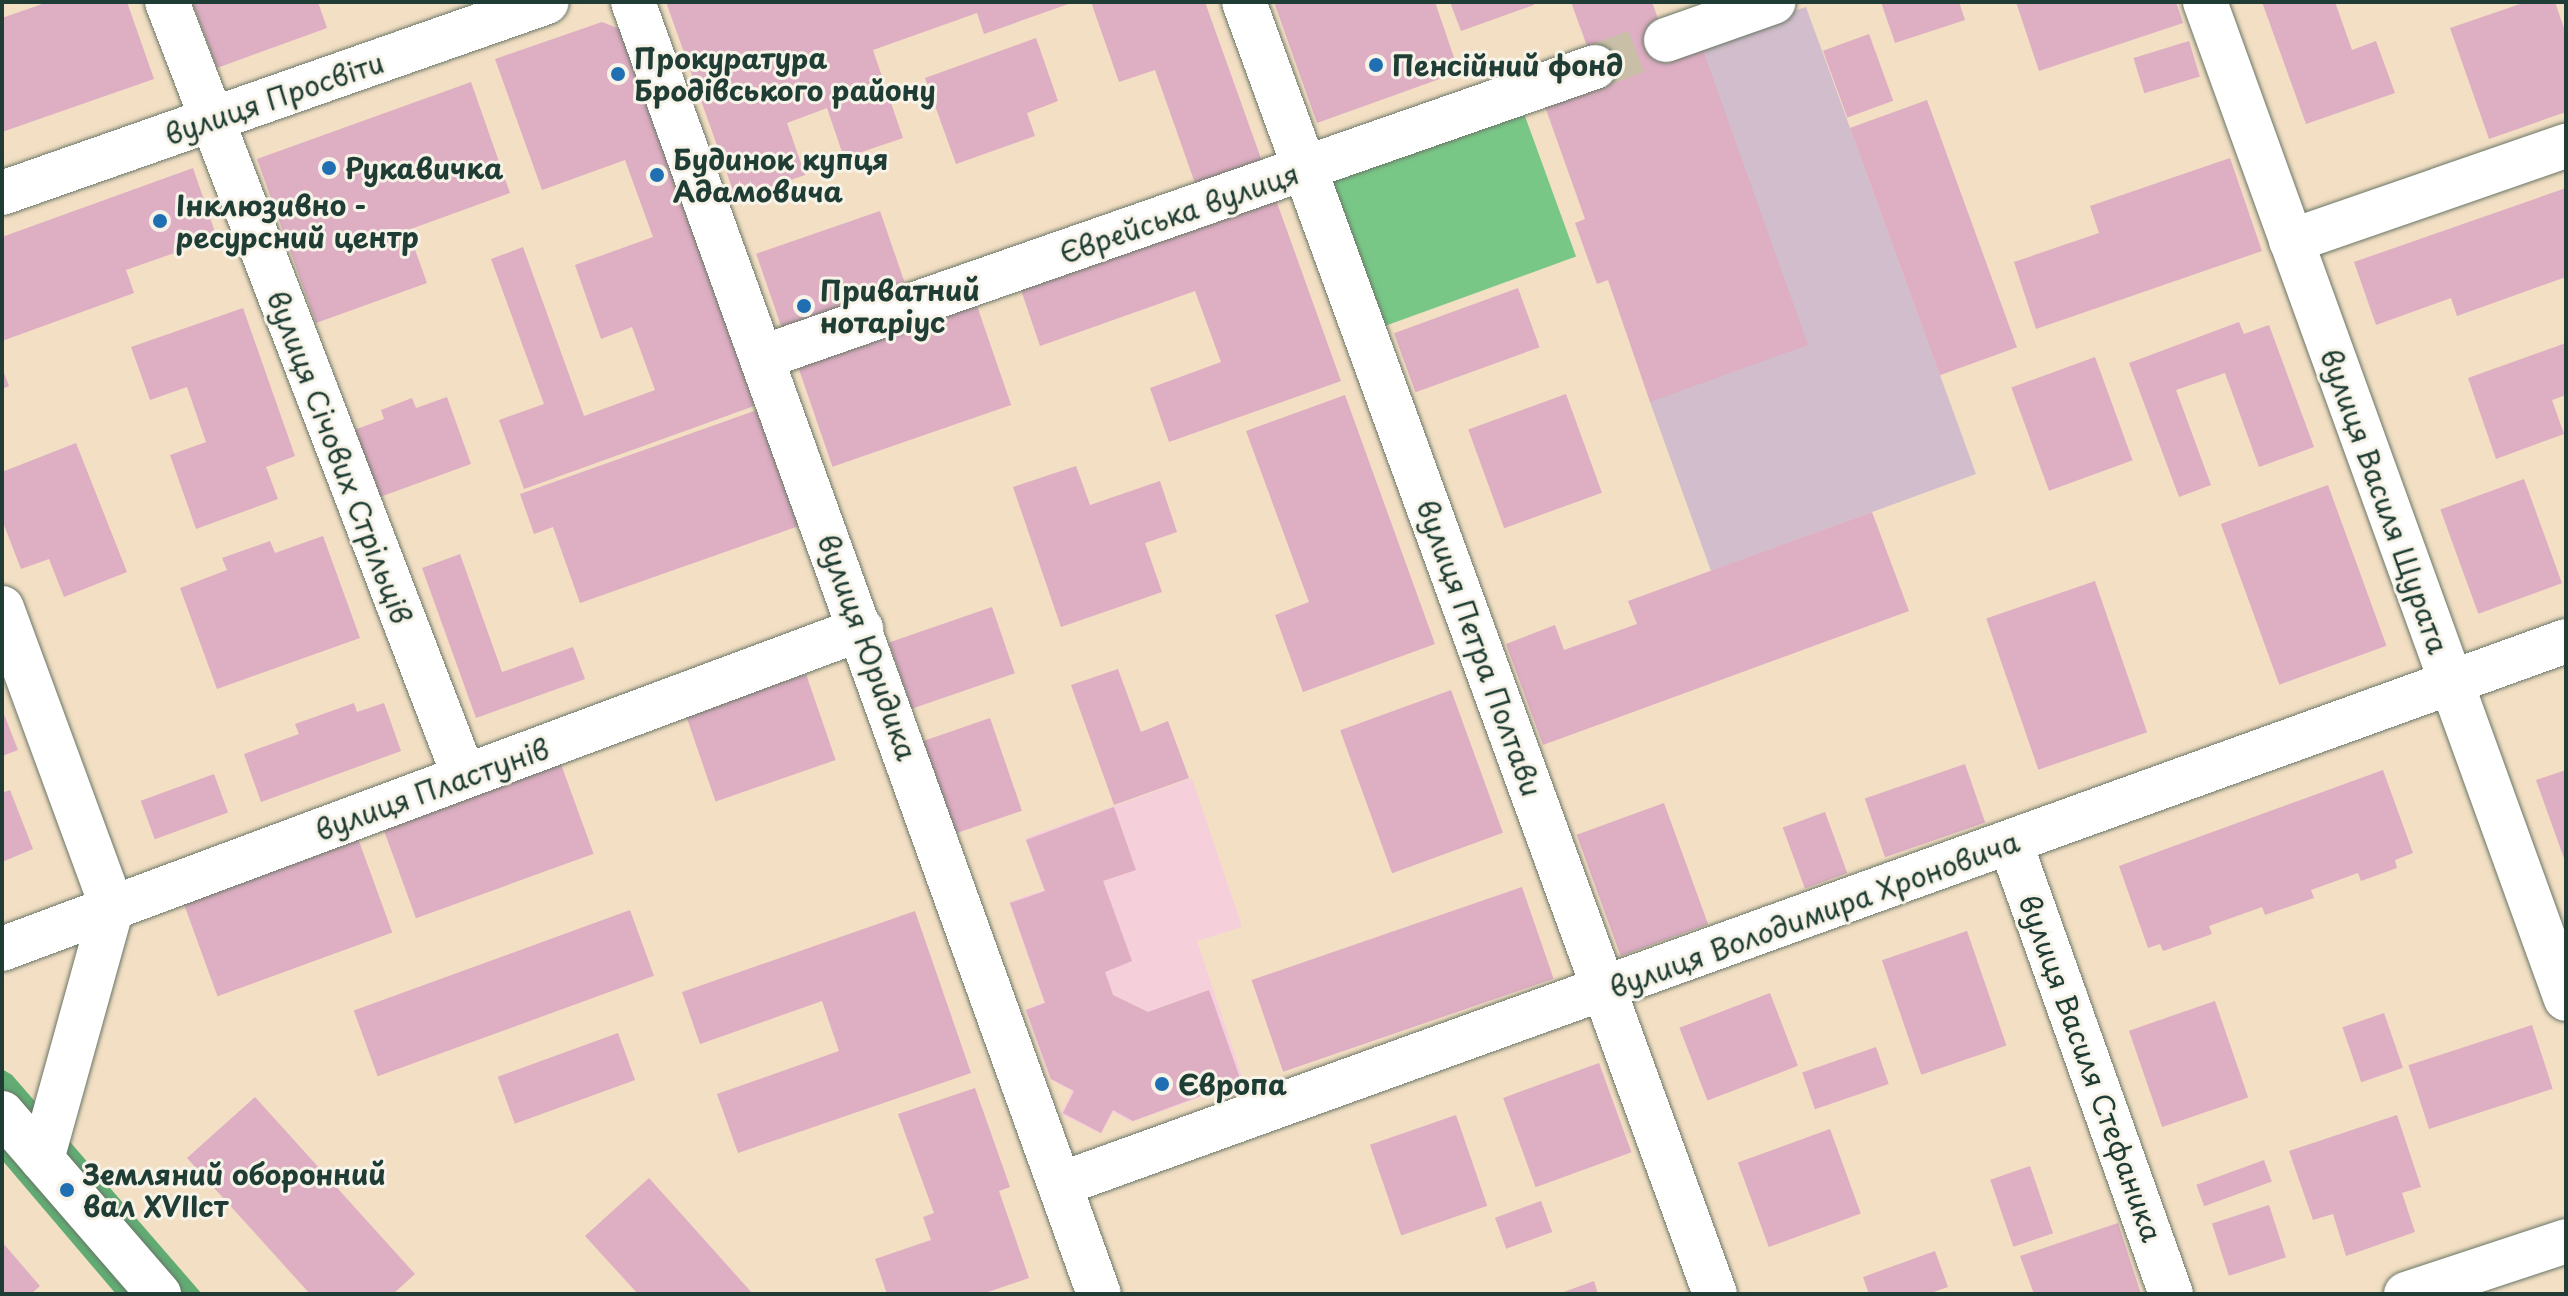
<!DOCTYPE html>
<meta charset="utf-8">
<style>
body{margin:0}
#map{position:relative;width:2568px;height:1296px;overflow:hidden;background:#f3dfc4;font-family:"Playpen Sans",sans-serif}
div>[style]{position:absolute}
[style*='--x']{left:calc(var(--x)*1px);top:calc(var(--y)*1px);width:calc(var(--w)*1px);rotate:calc(var(--a)*1deg)}
.built>*{inset:0;background:#f5cfda}
.industrial>*{inset:0;background:#d1bdcb}
.green>*{inset:0;background:#79c787;transform-origin:0 0}
.forest>*{inset:0;background:#62ac74}
.building>*{inset:0;background:#deaec3;transform-origin:0 0}
.minor-tunnel>*{height:44px;margin-top:-22px;transform-origin:0;background:repeating-linear-gradient(90deg,#c9bfa7 0 44px,transparent 0 66px)}
.roads{filter:drop-shadow(0 0 2px #697666) drop-shadow(0 0 2px #697666)}
.minor>*{height:44px;margin:-22px;padding:0 22px;transform-origin:22px;border-radius:22px;background:#fff}
.dots>*{width:22px;height:22px;translate:-50% -50%;box-sizing:border-box;border:4px solid #f7f3e8;border-radius:50%}
span{translate:-50% -50%;white-space:nowrap;text-align:center;line-height:1.15;-webkit-text-stroke:6px #f7f3e8;paint-order:stroke}
.poi-label{font-size:28px;color:#1f3d34;font-weight:700}
.left{translate:0 -50%;text-align:left}
.street-label{font-size:28px;color:#1f3d34}
.frame{position:absolute;inset:0;border:4px solid #1f3d34;pointer-events:none}
</style>
<div id="map">
<div class="built">
<div style="clip-path:polygon(1192px 778px,1242px 927px,1197px 941px,1244px 1082px,1131px 1122px,1113px 1112px,1101px 1134px,1061px 1114px,1072px 1091px,1050px 1079px,1025px 1010px,1044px 1002px,1009px 902px,1044px 890px,1025px 838px)"></div>
</div>
<div class="industrial">
<div style="clip-path:polygon(1806px 7px,1976px 474px,1711px 571px,1650px 402px,1700px 42px)"></div>
</div>
<div class="green">
<div style="left:1522px;top:108px;width:158px;height:213px;rotate:70deg"></div>
</div>
<div class="forest">
<div style="clip-path:polygon(2px 1069px,12px 1075px,202px 1294px,168px 1294px,2px 1100px)"></div>
<div style="clip-path:polygon(2px 1123px,150px 1294px,116px 1294px,2px 1160px)"></div>
</div>
<div class="building">
<div style="clip-path:polygon(48px 2px,127px 2px,154px 79px,2px 132px,2px 18px)"></div>
<div style="clip-path:polygon(192px 2px,318px 2px,327px 28px,217px 68px)"></div>
<div style="clip-path:polygon(666px 2px,1074px 2px,984px 34px,977px 13px,873px 50px,903px 138px,844px 158px,827px 108px,787px 123px,805px 175px,736px 199px)"></div>
<div style="clip-path:polygon(1091px 2px,1205px 2px,1263px 164px,1197px 189px,1155px 70px,1119px 82px)"></div>
<div style="clip-path:polygon(1274px 2px,1435px 2px,1459px 72px,1317px 123px)"></div>
<div style="clip-path:polygon(1450px 2px,1533px 2px,1534px 5px,1461px 31px)"></div>
<div style="clip-path:polygon(1571px 2px,1652px 2px,1670px 52px,1700px 42px,1808px 345px,1650px 402px,1608px 280px,1597px 284px,1575px 223px,1585px 219px,1542px 98px,1599px 79px)"></div>
<div style="clip-path:polygon(1881px 2px,1959px 2px,1965px 20px,1895px 43px)"></div>
<div style="clip-path:polygon(2016px 2px,2176px 2px,2183px 23px,2039px 71px)"></div>
<div style="clip-path:polygon(2262px 2px,2335px 2px,2352px 50px,2376px 41px,2395px 93px,2306px 124px)"></div>
<div style="clip-path:polygon(2526px 2px,2555px 2px,2566px 34px,2566px 112px,2489px 139px,2450px 28px)"></div>
<div style="clip-path:polygon(602px 22px,632px 34px,757px 405px,524px 489px,499px 420px,544px 404px,491px 259px,523px 247px,584px 416px,655px 390px,632px 327px,601px 339px,575px 265px,653px 237px,625px 160px,542px 190px,495px 59px)"></div>
<div style="left:1869px;top:34px;width:71px;height:49px;rotate:70deg"></div>
<div style="clip-path:polygon(1036px 38px,1058px 101px,1027px 113px,1035px 136px,956px 164px,925px 78px)"></div>
<div style="left:2189px;top:41px;width:37px;height:58px;rotate:73deg"></div>
<div style="clip-path:polygon(471px 82px,510px 193px,408px 230px,427px 283px,316px 323px,257px 159px)"></div>
<div style="left:1927px;top:100px;width:263px;height:82px;rotate:70deg"></div>
<div style="clip-path:polygon(2230px 158px,2262px 251px,2036px 329px,2014px 262px,2099px 233px,2090px 206px)"></div>
<div style="clip-path:polygon(193px 168px,217px 238px,126px 270px,134px 293px,2px 341px,2px 237px)"></div>
<div style="clip-path:polygon(2566px 188px,2566px 277px,2457px 316px,2451px 298px,2376px 325px,2354px 262px)"></div>
<div style="clip-path:polygon(1275px 197px,1341px 381px,1169px 442px,1150px 388px,1221px 362px,1195px 291px,1040px 346px,1020px 287px)"></div>
<div style="left:880px;top:211px;width:83px;height:131px;rotate:71deg"></div>
<div style="left:1518px;top:288px;width:63px;height:132px;rotate:70deg"></div>
<div style="left:976px;top:303px;width:108px;height:189px;rotate:71deg"></div>
<div style="clip-path:polygon(243px 308px,295px 456px,266px 467px,278px 499px,196px 529px,170px 455px,206px 442px,187px 387px,150px 400px,131px 347px)"></div>
<div style="clip-path:polygon(2239px 322px,2244px 334px,2269px 325px,2314px 447px,2259px 467px,2225px 373px,2176px 390px,2211px 485px,2179px 497px,2129px 363px)"></div>
<div style="clip-path:polygon(2566px 343px,2566px 395px,2552px 400px,2564px 434px,2496px 459px,2468px 378px)"></div>
<div style="left:2095px;top:357px;width:110px;height:89px;rotate:70deg"></div>
<div style="clip-path:polygon(2px 368px,9px 386px,2px 389px)"></div>
<div style="left:1566px;top:394px;width:105px;height:104px;rotate:70deg"></div>
<div style="clip-path:polygon(1345px 395px,1435px 644px,1303px 692px,1275px 615px,1309px 602px,1246px 431px)"></div>
<div style="clip-path:polygon(447px 397px,471px 464px,377px 498px,354px 430px,384px 419px,381px 410px,412px 398px,416px 408px)"></div>
<div style="clip-path:polygon(757px 410px,799px 526px,580px 603px,553px 527px,534px 534px,520px 494px)"></div>
<div style="clip-path:polygon(76px 443px,127px 572px,64px 597px,49px 559px,21px 569px,2px 520px,2px 472px)"></div>
<div style="clip-path:polygon(1076px 466px,1090px 505px,1160px 481px,1177px 532px,1145px 543px,1162px 592px,1061px 627px,1013px 487px)"></div>
<div style="left:2524px;top:479px;width:111px;height:89px;rotate:70deg"></div>
<div style="left:2328px;top:485px;width:171px;height:114px;rotate:70deg"></div>
<div style="clip-path:polygon(1872px 512px,1909px 611px,1543px 745px,1506px 644px,1555px 625px,1564px 650px,1637px 624px,1628px 601px)"></div>
<div style="clip-path:polygon(323px 536px,360px 638px,217px 689px,180px 588px,227px 570px,222px 558px,270px 541px,275px 553px)"></div>
<div style="clip-path:polygon(460px 554px,502px 672px,573px 647px,585px 679px,476px 718px,422px 568px)"></div>
<div style="left:2095px;top:581px;width:160px;height:115px;rotate:71deg"></div>
<div style="left:992px;top:607px;width:70px;height:109px;rotate:71deg"></div>
<div style="clip-path:polygon(1118px 669px,1141px 732px,1168px 721px,1189px 778px,1114px 805px,1071px 685px)"></div>
<div style="left:806px;top:674px;width:91px;height:127px;rotate:71deg"></div>
<div style="left:1451px;top:690px;width:152px;height:118px;rotate:70deg"></div>
<div style="clip-path:polygon(354px 703px,357px 712px,384px 703px,401px 751px,261px 802px,244px 754px,299px 734px,295px 724px)"></div>
<div style="clip-path:polygon(2px 709px,18px 750px,2px 756px)"></div>
<div style="left:990px;top:718px;width:98px;height:72px;rotate:71deg"></div>
<div style="left:558px;top:756px;width:104px;height:189px;rotate:70deg"></div>
<div style="left:1965px;top:764px;width:62px;height:106px;rotate:71deg"></div>
<div style="clip-path:polygon(2383px 770px,2413px 853px,2395px 860px,2397px 868px,2361px 881px,2358px 873px,2311px 890px,2314px 898px,2265px 915px,2262px 907px,2209px 926px,2212px 934px,2163px 951px,2160px 944px,2148px 948px,2119px 866px)"></div>
<div style="clip-path:polygon(2566px 770px,2566px 864px,2536px 780px)"></div>
<div style="left:214px;top:774px;width:41px;height:78px;rotate:70deg"></div>
<div style="clip-path:polygon(10px 790px,33px 849px,2px 862px,2px 793px)"></div>
<div style="left:1664px;top:803px;width:129px;height:93px;rotate:70deg"></div>
<div style="clip-path:polygon(1114px 807px,1136px 870px,1103px 881px,1132px 961px,1105px 972px,1113px 995px,1148px 1012px,1209px 990px,1241px 1081px,1133px 1121px,1113px 1110px,1101px 1133px,1063px 1113px,1074px 1091px,1051px 1079px,1026px 1010px,1045px 1003px,1010px 903px,1045px 891px,1026px 840px)"></div>
<div style="left:1825px;top:812px;width:65px;height:45px;rotate:70deg"></div>
<div style="left:356px;top:833px;width:106px;height:186px;rotate:70deg"></div>
<div style="left:1522px;top:887px;width:97px;height:286px;rotate:71deg"></div>
<div style="left:630px;top:910px;width:70px;height:294px;rotate:70deg"></div>
<div style="clip-path:polygon(915px 911px,971px 1073px,738px 1153px,717px 1094px,839px 1051px,822px 1001px,700px 1044px,682px 992px)"></div>
<div style="left:1967px;top:931px;width:121px;height:90px;rotate:71deg"></div>
<div style="left:1770px;top:993px;width:78px;height:97px;rotate:69deg"></div>
<div style="left:2215px;top:1001px;width:102px;height:91px;rotate:71deg"></div>
<div style="left:2384px;top:1013px;width:58px;height:44px;rotate:71deg"></div>
<div style="left:2532px;top:1025px;width:67px;height:130px;rotate:72deg"></div>
<div style="left:618px;top:1033px;width:50px;height:128px;rotate:70deg"></div>
<div style="left:1876px;top:1047px;width:39px;height:78px;rotate:71deg"></div>
<div style="left:1599px;top:1063px;width:95px;height:102px;rotate:70deg"></div>
<div style="clip-path:polygon(975px 1088px,1010px 1187px,999px 1191px,1029px 1278px,982px 1294px,887px 1294px,875px 1259px,931px 1240px,923px 1217px,934px 1213px,898px 1114px)"></div>
<div style="clip-path:polygon(255px 1097px,415px 1274px,393px 1294px,310px 1294px,187px 1158px)"></div>
<div style="left:1456px;top:1115px;width:96px;height:91px;rotate:71deg"></div>
<div style="clip-path:polygon(2397px 1115px,2421px 1187px,2402px 1193px,2415px 1232px,2346px 1256px,2333px 1214px,2313px 1220px,2289px 1151px)"></div>
<div style="left:1830px;top:1129px;width:90px;height:98px;rotate:70deg"></div>
<div style="left:2264px;top:1160px;width:23px;height:72px;rotate:70deg"></div>
<div style="left:2030px;top:1166px;width:71px;height:42px;rotate:71deg"></div>
<div style="clip-path:polygon(649px 1178px,753px 1294px,638px 1294px,585px 1236px)"></div>
<div style="left:1541px;top:1201px;width:33px;height:49px;rotate:70deg"></div>
<div style="left:2269px;top:1205px;width:55px;height:60px;rotate:72deg"></div>
<div style="clip-path:polygon(2118px 1223px,2141px 1294px,2034px 1294px,2020px 1256px)"></div>
<div style="clip-path:polygon(2px 1242px,40px 1286px,31px 1294px,2px 1294px)"></div>
<div style="clip-path:polygon(1935px 1251px,1948px 1287px,1928px 1294px,1869px 1294px,1863px 1277px)"></div>
<div style="clip-path:polygon(1594px 1281px,1598px 1294px,1558px 1294px)"></div>
</div>
<div class="minor-tunnel">
<div style="--x:1595;--y:67;--w:76;--a:-20.8"></div>
</div>
<div class="roads">
<div class="minor">
<div style="--x:167;--y:2;--w:829;--a:69.01"></div>
<div style="--x:633;--y:2;--w:1373;--a:70.17"></div>
<div style="--x:1244;--y:2;--w:1375;--a:69.97"></div>
<div style="--x:2205;--y:2;--w:1060;--a:70.1"></div>
<div style="--x:1666;--y:40;--w:114;--a:-19.4"></div>
<div style="--x:2;--y:193;--w:577;--a:-19.31"></div>
<div style="--x:2291;--y:241;--w:291;--a:-19.1"></div>
<div style="--x:763;--y:357;--w:881;--a:-19.22"></div>
<div style="--x:2;--y:608;--w:319;--a:69.8"></div>
<div style="--x:112;--y:907;--w:262;--a:105.5"></div>
<div style="--x:2010;--y:842;--w:480;--a:70.4"></div>
<div style="--x:2;--y:949;--w:917;--a:-20.43"></div>
<div style="--x:2;--y:1113;--w:240;--a:49.1"></div>
<div style="--x:1061;--y:1184;--w:1600;--a:-19.84"></div>
<div style="--x:2406;--y:1294;--w:169;--a:-18.3"></div>
</div>
</div>
<div class="dots">
<div style="left:1376px;top:65px;background:#1f6fb2"></div>
<div style="left:618px;top:74px;background:#1f6fb2"></div>
<div style="left:329px;top:168px;background:#1f6fb2"></div>
<div style="left:657px;top:175px;background:#1f6fb2"></div>
<div style="left:160px;top:221px;background:#1f6fb2"></div>
<div style="left:804px;top:306px;background:#1f6fb2"></div>
<div style="left:1162px;top:1084px;background:#1f6fb2"></div>
<div style="left:67px;top:1190px;background:#1f6fb2"></div>
</div>
<div class="poi-label">
<span class="left" style="left:634px;top:74px">Прокуратура<br>Бродівського району</span>
<span class="left" style="left:1392px;top:65px">Пенсійний фонд</span>
<span class="left" style="left:673px;top:175px">Будинок купця<br>Адамовича</span>
<span class="left" style="left:345px;top:168px">Рукавичка</span>
<span class="left" style="left:176px;top:221px">Інклюзивно -<br>ресурсний центр</span>
<span class="left" style="left:820px;top:306px">Приватний<br>нотаріус</span>
<span class="left" style="left:1178px;top:1084px">Європа</span>
<span class="left" style="left:83px;top:1190px">Земляний оборонний<br>вал XVIIст</span>
</div>
<div class="street-label">
<span style="left:274px;top:98px;rotate:-19deg">вулиця Просвіти</span>
<span style="left:1179px;top:213px;rotate:-19deg">Єврейська вулиця</span>
<span style="left:340px;top:457px;rotate:69deg">вулиця Січових Стрільців</span>
<span style="left:2385px;top:501px;rotate:70deg">вулиця Василя Щурата</span>
<span style="left:868px;top:647px;rotate:70deg">вулиця Юридика</span>
<span style="left:1480px;top:648px;rotate:70deg">вулиця Петра Полтави</span>
<span style="left:432px;top:789px;rotate:-20deg">вулиця Пластунів</span>
<span style="left:1814px;top:914px;rotate:-20deg">вулиця Володимира Хроновича</span>
<span style="left:2091px;top:1068px;rotate:70deg">вулиця Василя Стефаника</span>
</div>
<div class="frame"></div>
</div>
